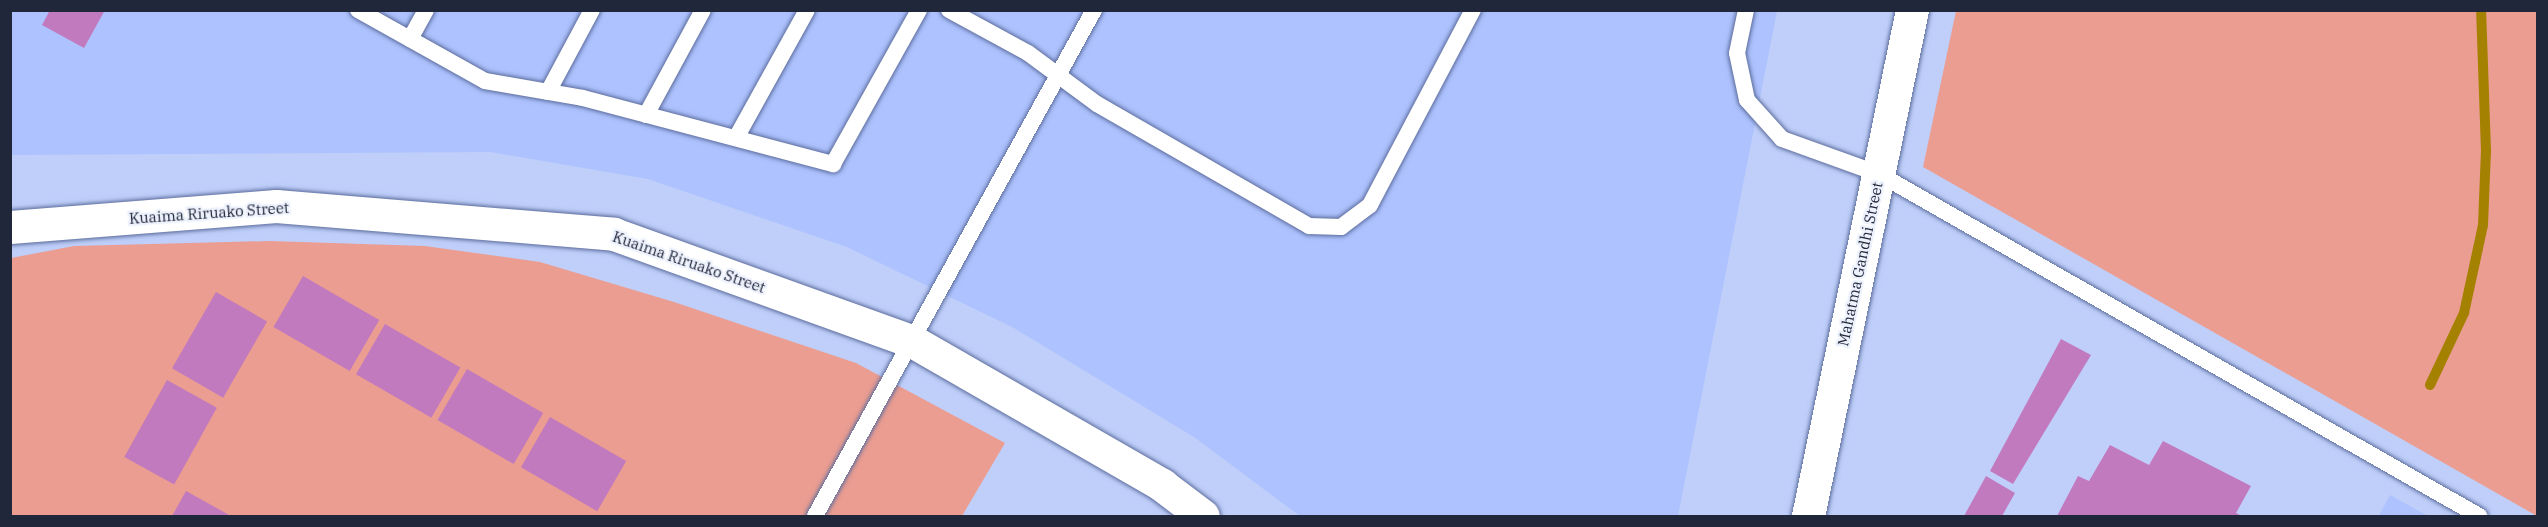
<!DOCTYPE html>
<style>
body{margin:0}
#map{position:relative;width:2548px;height:527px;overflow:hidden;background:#bfcffa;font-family:"IBM Plex Serif",serif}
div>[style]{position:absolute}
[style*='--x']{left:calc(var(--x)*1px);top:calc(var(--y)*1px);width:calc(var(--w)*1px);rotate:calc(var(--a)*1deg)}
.built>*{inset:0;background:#adc2fe}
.green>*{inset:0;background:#eb9d91}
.stream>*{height:10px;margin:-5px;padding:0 5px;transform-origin:5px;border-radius:5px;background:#a58101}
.building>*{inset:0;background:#c27abe;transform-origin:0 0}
.roads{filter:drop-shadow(0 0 2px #5c6c9c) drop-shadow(0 0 2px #5c6c9c)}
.service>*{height:16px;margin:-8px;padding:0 8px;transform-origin:8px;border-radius:8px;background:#fff}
.minor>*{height:33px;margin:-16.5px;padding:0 16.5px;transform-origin:16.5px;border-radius:16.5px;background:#fff}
.tertiary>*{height:33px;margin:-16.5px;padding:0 16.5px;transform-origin:16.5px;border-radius:16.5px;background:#fff}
span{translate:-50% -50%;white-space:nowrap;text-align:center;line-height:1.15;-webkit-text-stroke:4.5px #ecf1fc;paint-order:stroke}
.street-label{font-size:15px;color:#20273b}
.frame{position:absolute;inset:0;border:12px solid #20273b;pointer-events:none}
</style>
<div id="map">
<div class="built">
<div style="clip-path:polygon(10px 11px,1777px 11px,1678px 516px,1300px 516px,1194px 437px,1014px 328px,847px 247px,648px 179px,490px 152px,11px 155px)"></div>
<div style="clip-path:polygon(2390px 495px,2428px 516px,2379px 516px)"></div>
</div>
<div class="green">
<div style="clip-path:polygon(1956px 11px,2537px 11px,2537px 516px,1923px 167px)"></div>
<div style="clip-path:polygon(270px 241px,425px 246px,540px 262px,674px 302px,856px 363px,1005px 443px,962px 516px,11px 516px,11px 258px,74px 246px)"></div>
</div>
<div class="stream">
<div style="--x:2430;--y:385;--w:80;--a:-64.7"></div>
<div style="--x:2464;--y:313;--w:90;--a:-77.8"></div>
<div style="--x:2483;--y:225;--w:74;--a:-87.7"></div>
<div style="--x:2486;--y:151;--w:141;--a:-92"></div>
</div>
<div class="building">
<div style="clip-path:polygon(50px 10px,105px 10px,84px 48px,42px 25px)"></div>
<div style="left:303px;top:276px;width:88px;height:59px;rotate:30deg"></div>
<div style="left:216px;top:292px;width:59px;height:88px;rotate:30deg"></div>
<div style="left:385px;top:324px;width:87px;height:58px;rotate:30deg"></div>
<div style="clip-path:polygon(2061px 339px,2091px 355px,2013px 484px,1990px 471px)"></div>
<div style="left:467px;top:369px;width:88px;height:59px;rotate:30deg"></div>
<div style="left:167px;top:380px;width:57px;height:88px;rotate:29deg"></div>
<div style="left:550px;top:417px;width:88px;height:58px;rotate:30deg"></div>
<div style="clip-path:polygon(2163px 441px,2251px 486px,2236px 513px,2242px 516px,2057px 516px,2078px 476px,2089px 481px,2110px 445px,2149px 465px)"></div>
<div style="clip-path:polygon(1986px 476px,2015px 493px,2002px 516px,1964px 516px)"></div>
<div style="clip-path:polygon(186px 491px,231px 516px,172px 516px)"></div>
</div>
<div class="roads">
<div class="service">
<div style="--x:358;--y:10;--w:145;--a:29.2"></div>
<div style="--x:485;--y:81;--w:99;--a:9.8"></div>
<div style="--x:583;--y:98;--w:259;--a:14.8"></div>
<div style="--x:833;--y:164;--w:176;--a:-60.8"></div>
<div style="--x:949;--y:10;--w:90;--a:28.6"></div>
<div style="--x:1028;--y:53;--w:86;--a:36.5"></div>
<div style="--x:1097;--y:104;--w:245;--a:29.9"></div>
<div style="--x:1309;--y:226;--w:32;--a:2"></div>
<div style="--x:1341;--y:227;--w:36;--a:-37"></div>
<div style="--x:1370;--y:205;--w:221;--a:-62.2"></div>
<div style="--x:1746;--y:10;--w:44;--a:101.8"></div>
<div style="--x:1737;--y:53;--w:48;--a:78"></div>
<div style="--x:1747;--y:100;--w:52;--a:48.1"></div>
<div style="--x:1782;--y:139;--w:103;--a:19.8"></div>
<div style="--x:1879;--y:174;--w:691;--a:29.68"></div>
<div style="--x:410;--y:39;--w:33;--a:-61"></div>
<div style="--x:548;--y:92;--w:93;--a:-61.8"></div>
<div style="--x:646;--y:115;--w:119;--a:-61.5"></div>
<div style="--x:736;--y:138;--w:146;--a:-61"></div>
<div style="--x:815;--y:516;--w:578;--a:-61.13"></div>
</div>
<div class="minor">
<div style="--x:10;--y:227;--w:267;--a:-4.5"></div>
<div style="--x:276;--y:206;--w:339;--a:4.7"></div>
<div style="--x:614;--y:234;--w:317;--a:19.8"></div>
<div style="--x:912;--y:341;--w:289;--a:29.9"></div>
<div style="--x:1162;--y:485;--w:51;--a:37.1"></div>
</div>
<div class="tertiary">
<div style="--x:1808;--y:516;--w:517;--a:-78.39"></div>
</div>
</div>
<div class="street-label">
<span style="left:209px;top:213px;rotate:-4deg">Kuaima Riruako Street</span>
<span style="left:689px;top:262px;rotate:19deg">Kuaima Riruako Street</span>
<span style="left:1860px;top:264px;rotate:-78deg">Mahatma Gandhi Street</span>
</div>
<div class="frame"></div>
</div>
